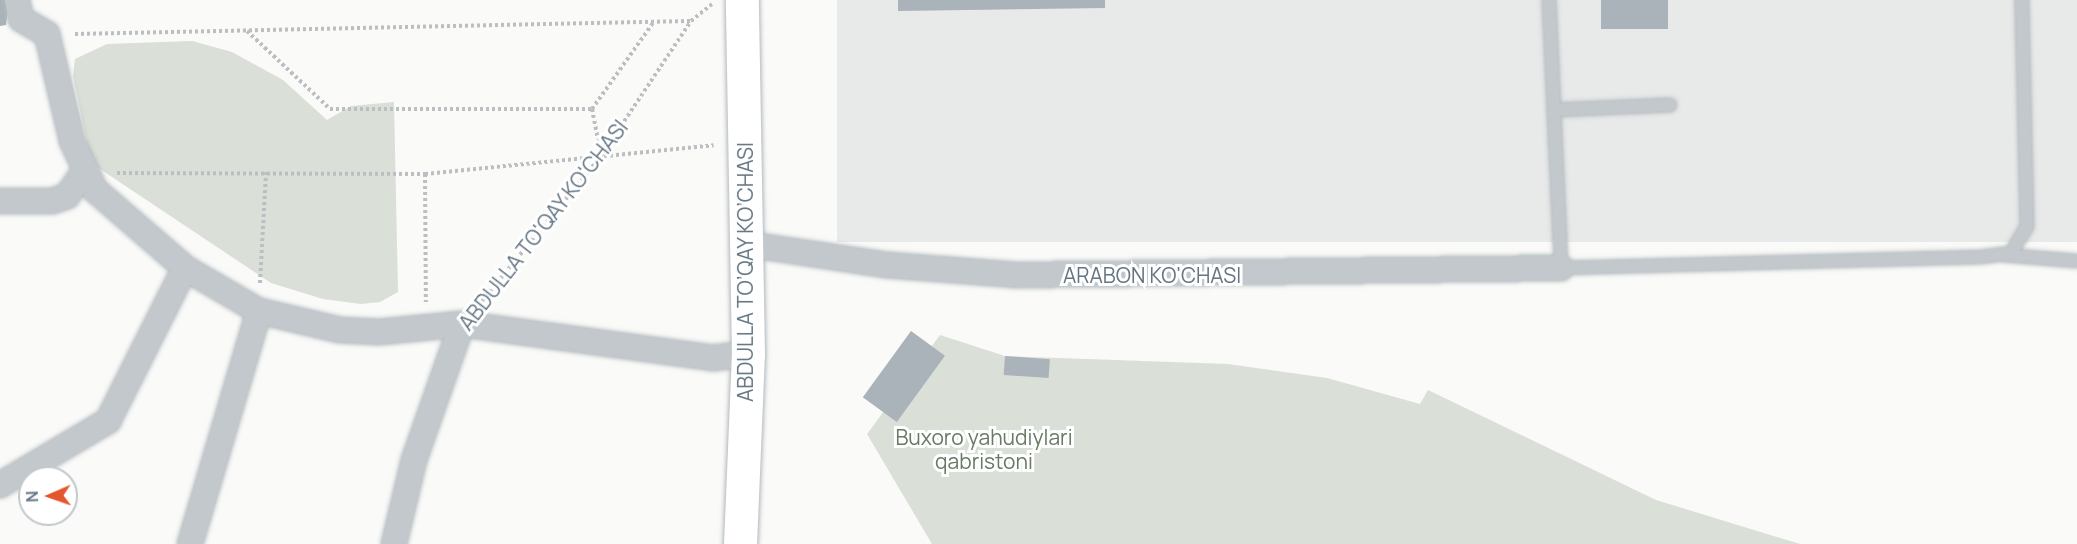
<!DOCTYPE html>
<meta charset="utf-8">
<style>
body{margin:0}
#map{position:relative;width:2077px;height:544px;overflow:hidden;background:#fafaf8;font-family:Manrope,sans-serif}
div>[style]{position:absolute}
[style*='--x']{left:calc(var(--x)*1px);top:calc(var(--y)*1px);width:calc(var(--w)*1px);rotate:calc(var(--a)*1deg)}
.built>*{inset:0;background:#e8e9e9;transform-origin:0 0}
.green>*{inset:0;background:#dadfd7}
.building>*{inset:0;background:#aab3b9;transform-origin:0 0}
.path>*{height:4px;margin-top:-2px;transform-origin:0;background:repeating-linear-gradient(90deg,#bbbfc2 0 3px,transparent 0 6px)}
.roads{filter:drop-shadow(0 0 2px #b3babf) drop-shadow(0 0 2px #b3babf)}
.lane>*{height:12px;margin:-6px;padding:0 6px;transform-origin:6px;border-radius:6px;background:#c3c8cc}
.street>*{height:24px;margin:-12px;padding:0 12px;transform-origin:12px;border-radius:12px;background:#c3c8cc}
.secondary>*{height:33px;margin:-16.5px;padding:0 16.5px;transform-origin:16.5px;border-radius:16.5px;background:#fff}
span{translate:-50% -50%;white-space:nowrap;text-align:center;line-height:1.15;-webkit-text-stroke:6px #fff;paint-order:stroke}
.street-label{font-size:21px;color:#657683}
.park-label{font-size:21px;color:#687a64}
.north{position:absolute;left:18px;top:466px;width:60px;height:60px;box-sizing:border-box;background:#fff;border:2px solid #c1c8cd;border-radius:50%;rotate:268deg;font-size:16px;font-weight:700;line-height:24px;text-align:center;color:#657683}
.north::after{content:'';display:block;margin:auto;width:21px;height:27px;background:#e4572e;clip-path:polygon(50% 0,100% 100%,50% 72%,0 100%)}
</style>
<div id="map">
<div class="built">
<div style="left:837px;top:0;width:1240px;height:242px"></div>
</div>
<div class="green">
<div style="clip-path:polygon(192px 41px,232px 52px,283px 80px,327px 120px,351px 106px,394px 102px,398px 292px,380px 302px,361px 304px,323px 299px,271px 283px,91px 163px,73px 76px,75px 59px,107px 44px)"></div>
<div style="clip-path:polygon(940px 335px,1005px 356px,1228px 364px,1327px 378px,1420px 404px,1428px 390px,1656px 500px,1800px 544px,932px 544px,867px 434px)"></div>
</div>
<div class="building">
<div style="clip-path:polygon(0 0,9px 0,6px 25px,0 26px)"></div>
<div style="clip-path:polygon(898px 0,1105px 0,1105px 8px,898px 11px)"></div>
<div style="left:1601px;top:0;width:67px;height:29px"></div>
<div style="left:911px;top:331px;width:42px;height:82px;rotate:36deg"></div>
<div style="left:1005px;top:356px;width:45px;height:19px;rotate:4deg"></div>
</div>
<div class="path">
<div style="--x:247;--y:31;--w:114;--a:43.2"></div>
<div style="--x:330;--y:109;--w:262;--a:0"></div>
<div style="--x:592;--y:109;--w:105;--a:-54.7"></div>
<div style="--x:75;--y:34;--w:616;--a:-1.21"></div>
<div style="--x:592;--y:109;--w:47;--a:78.9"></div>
<div style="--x:117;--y:173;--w:308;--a:0.2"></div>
<div style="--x:425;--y:174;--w:290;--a:-5.7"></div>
<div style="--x:425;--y:174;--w:128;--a:89.6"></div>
<div style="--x:260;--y:283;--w:111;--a:-86.9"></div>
<div style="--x:482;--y:301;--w:188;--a:-50.6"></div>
<div style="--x:601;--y:156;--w:162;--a:-56.3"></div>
<div style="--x:691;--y:21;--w:27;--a:-39"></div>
</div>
<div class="roads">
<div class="lane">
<div style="--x:1549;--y:0;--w:268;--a:87.4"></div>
<div style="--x:1561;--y:268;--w:419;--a:-1.5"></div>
<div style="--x:1980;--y:257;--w:31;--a:-7"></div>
<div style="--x:2011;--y:253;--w:31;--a:-59"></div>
<div style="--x:2027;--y:226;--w:226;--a:-91.3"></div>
<div style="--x:1554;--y:110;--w:116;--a:-2.5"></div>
<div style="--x:2003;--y:255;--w:74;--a:4.6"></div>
</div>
<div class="street">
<div style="--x:17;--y:0;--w:19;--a:78"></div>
<div style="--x:21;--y:19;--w:30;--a:30"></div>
<div style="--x:47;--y:34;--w:110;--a:76.8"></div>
<div style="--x:72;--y:141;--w:54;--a:64.9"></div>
<div style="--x:95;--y:190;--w:119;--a:40.9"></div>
<div style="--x:185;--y:268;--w:86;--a:30.2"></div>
<div style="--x:259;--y:311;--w:83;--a:13.2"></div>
<div style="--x:340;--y:330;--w:39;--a:3"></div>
<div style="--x:379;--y:332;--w:83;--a:-5.5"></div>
<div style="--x:462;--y:324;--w:253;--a:7.7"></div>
<div style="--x:713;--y:358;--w:35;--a:-7"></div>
<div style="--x:0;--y:201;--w:52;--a:0"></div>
<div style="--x:52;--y:201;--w:16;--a:-18"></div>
<div style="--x:67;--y:196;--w:28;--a:-55"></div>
<div style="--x:746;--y:244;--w:143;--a:8.5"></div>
<div style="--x:887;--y:265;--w:129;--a:4.4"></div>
<div style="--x:1016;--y:275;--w:545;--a:-0.74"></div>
<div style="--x:0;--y:485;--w:126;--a:-30.7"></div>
<div style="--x:108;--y:421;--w:171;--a:-63.3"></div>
<div style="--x:190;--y:544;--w:243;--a:-73.5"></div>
<div style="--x:394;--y:544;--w:86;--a:-76.6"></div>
<div style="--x:414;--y:460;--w:144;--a:-70.6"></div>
</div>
<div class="secondary">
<div style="--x:740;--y:544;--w:190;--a:-87.6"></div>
<div style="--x:748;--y:354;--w:354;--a:-91"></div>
</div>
</div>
<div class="street-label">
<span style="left:543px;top:225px;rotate:-52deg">ABDULLA TO'QAY KO'CHASI</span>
<span style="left:745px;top:272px;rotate:-90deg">ABDULLA TO’QAY KO’CHASI</span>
<span style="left:1152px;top:275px">ARABON KO'CHASI</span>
</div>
<div class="park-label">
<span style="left:984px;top:449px">Buxoro yahudiylari<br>qabristoni</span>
</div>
<div class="north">N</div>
</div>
